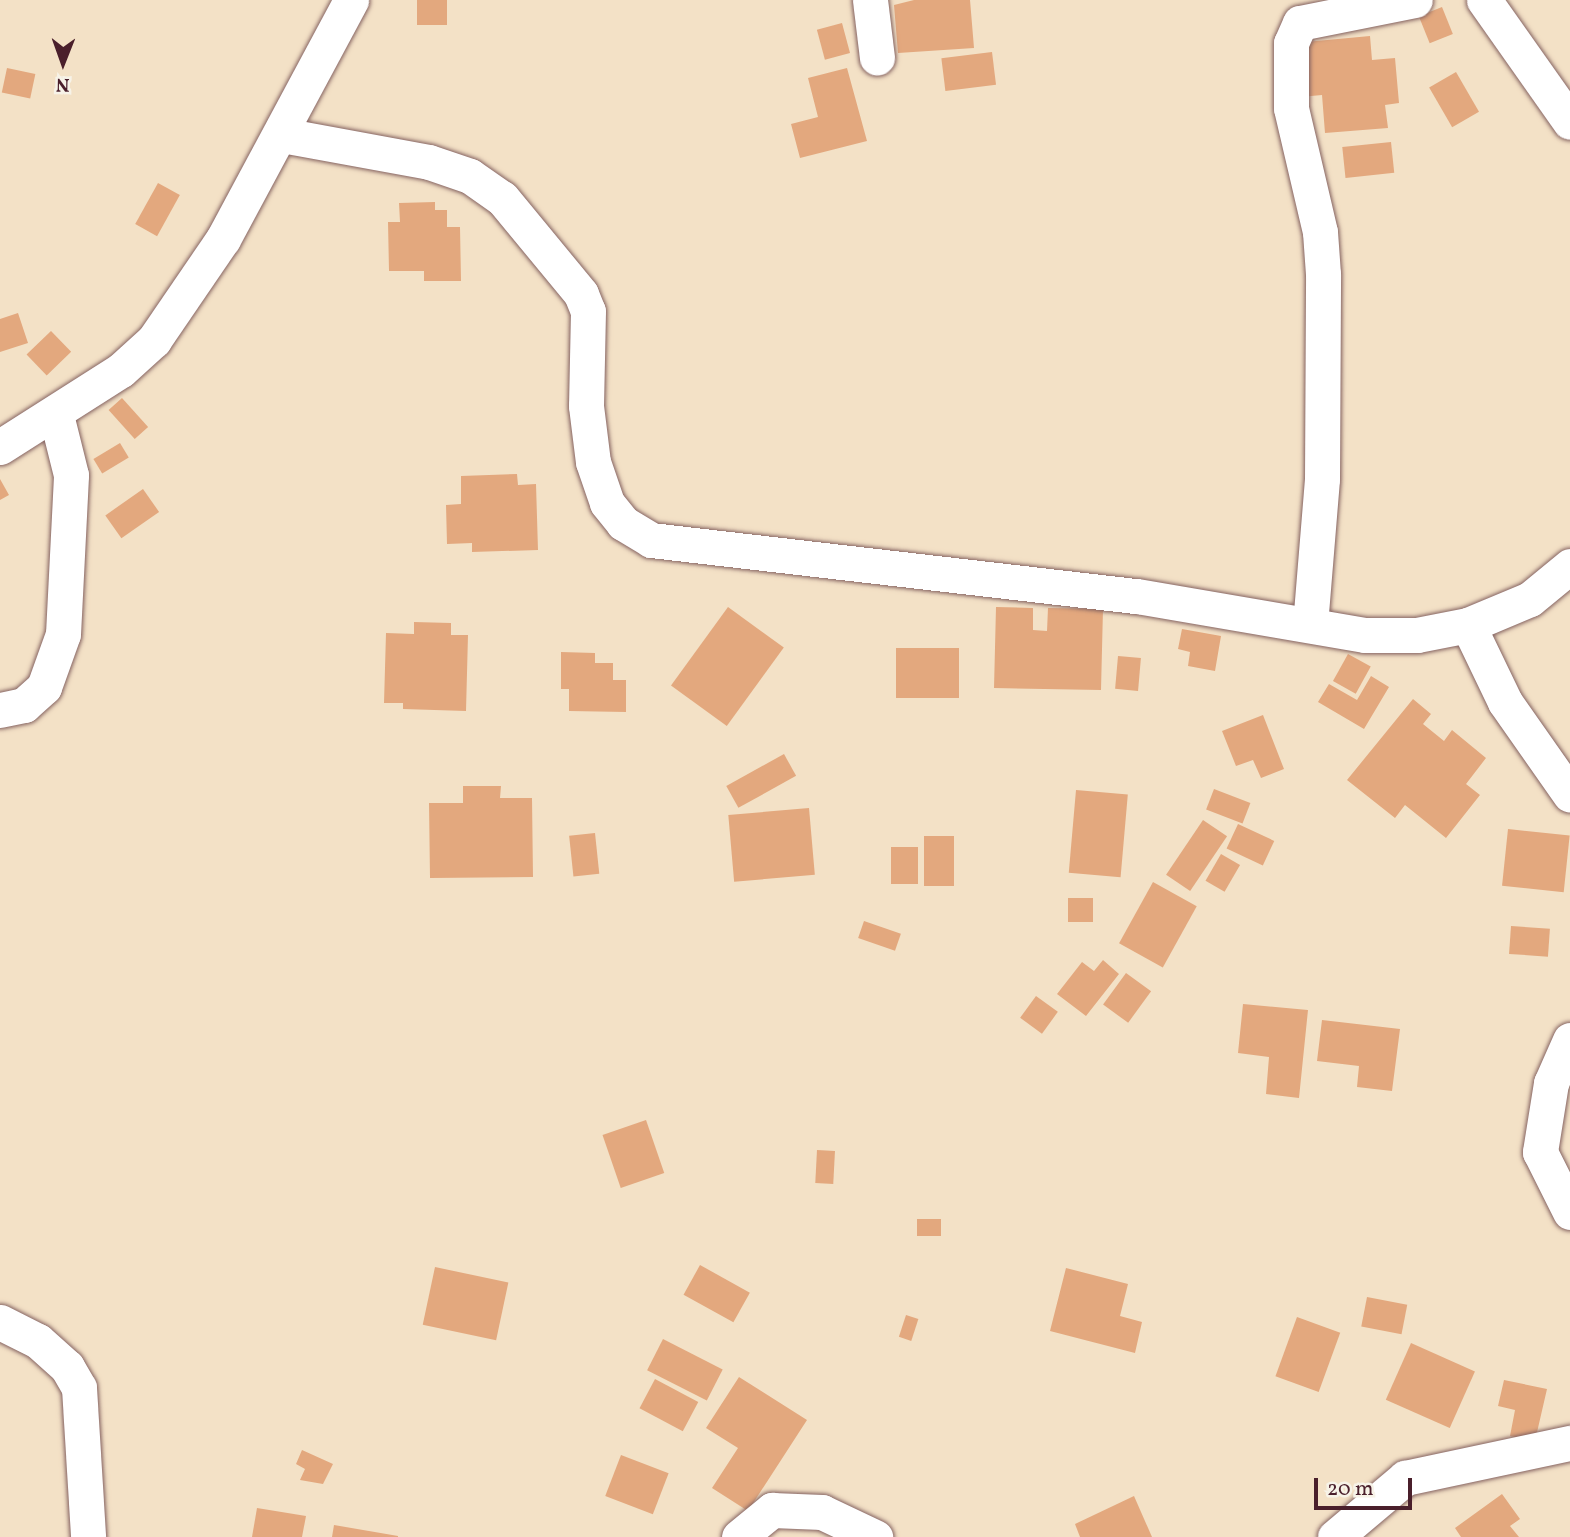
<!DOCTYPE html>
<style>
body{margin:0}
#map{position:relative;width:1570px;height:1537px;overflow:hidden;background:#f3e1c6;font-family:Vollkorn,serif}
div>[style]{position:absolute}
[style*='--x']{left:calc(var(--x)*1px);top:calc(var(--y)*1px);width:calc(var(--w)*1px);rotate:calc(var(--a)*1deg)}
.building>*{inset:0;background:#e3a87e;transform-origin:0 0}
.roads{filter:drop-shadow(0 0 2px #856361) drop-shadow(0 0 2px #856361)}
.minor>*{height:35px;margin:-17.5px;padding:0 17.5px;transform-origin:17.5px;border-radius:17.5px;background:#fff}
span{translate:-50% -50%;white-space:nowrap;text-align:center;line-height:1.15;-webkit-text-stroke:5px #f7f3e8;paint-order:stroke}
.north{position:absolute;left:28px;top:28px;width:70px;height:70px;-webkit-text-stroke:5px #f7f3e8;paint-order:stroke;rotate:181deg;font-size:19px;font-weight:700;line-height:28px;text-align:center;color:#4a1f2b}
.north::after{content:'';display:block;margin:auto;width:24px;height:32px;background:#4a1f2b;clip-path:polygon(50% 0,100% 100%,50% 72%,0 100%)}
.scale{position:absolute;left:1314px;top:1478px;width:98px;height:32px;box-sizing:border-box;border:4px solid #4a1f2b;border-top:0;padding-left:9px;font-size:21px;line-height:24px;white-space:nowrap;color:#4a1f2b;-webkit-text-stroke:5px #f7f3e8;paint-order:stroke}
</style>
<div id="map">
<div class="building">
<div style="left:417px;top:0;width:30px;height:25px"></div>
<div style="clip-path:polygon(914px 0,970px 0,974px 48px,898px 53px,894px 5px)"></div>
<div style="left:1442px;top:7px;width:29px;height:25px;rotate:68deg"></div>
<div style="left:842px;top:23px;width:31px;height:26px;rotate:75deg"></div>
<div style="clip-path:polygon(1370px 36px,1372px 60px,1395px 58px,1399px 103px,1385px 105px,1388px 128px,1325px 133px,1322px 95px,1300px 97px,1295px 43px)"></div>
<div style="left:992px;top:52px;width:33px;height:51px;rotate:83deg"></div>
<div style="left:7px;top:68px;width:29px;height:25px;rotate:12deg"></div>
<div style="clip-path:polygon(847px 68px,867px 141px,800px 158px,791px 124px,818px 117px,808px 78px)"></div>
<div style="left:1456px;top:72px;width:46px;height:31px;rotate:60deg"></div>
<div style="left:1391px;top:142px;width:31px;height:49px;rotate:84deg"></div>
<div style="left:158px;top:183px;width:25px;height:47px;rotate:29deg"></div>
<div style="clip-path:polygon(435px 202px,435px 210px,447px 210px,447px 227px,460px 227px,461px 281px,424px 281px,424px 271px,389px 271px,388px 222px,400px 222px,399px 203px)"></div>
<div style="clip-path:polygon(18px 313px,28px 343px,0 352px,0 319px)"></div>
<div style="left:51px;top:331px;width:29px;height:34px;rotate:46deg"></div>
<div style="left:122px;top:398px;width:39px;height:18px;rotate:48deg"></div>
<div style="left:120px;top:443px;width:17px;height:31px;rotate:59deg"></div>
<div style="clip-path:polygon(517px 474px,518px 485px,536px 484px,538px 550px,472px 552px,472px 543px,447px 544px,446px 505px,461px 504px,461px 476px)"></div>
<div style="clip-path:polygon(0 479px,9px 495px,0 500px)"></div>
<div style="left:143px;top:489px;width:28px;height:46px;rotate:55deg"></div>
<div style="left:728px;top:607px;width:69px;height:97px;rotate:36deg"></div>
<div style="clip-path:polygon(996px 607px,1033px 608px,1033px 630px,1047px 631px,1048px 608px,1103px 609px,1101px 690px,994px 688px)"></div>
<div style="clip-path:polygon(414px 622px,451px 623px,451px 635px,468px 635px,466px 711px,403px 709px,403px 703px,384px 703px,386px 633px,414px 634px)"></div>
<div style="clip-path:polygon(1182px 629px,1221px 636px,1215px 671px,1188px 666px,1190px 652px,1178px 649px)"></div>
<div style="left:896px;top:648px;width:63px;height:50px"></div>
<div style="clip-path:polygon(561px 652px,595px 653px,595px 663px,613px 663px,613px 680px,626px 680px,626px 712px,569px 711px,569px 689px,561px 689px)"></div>
<div style="left:1348px;top:654px;width:26px;height:31px;rotate:29deg"></div>
<div style="left:1118px;top:656px;width:23px;height:33px;rotate:5deg"></div>
<div style="clip-path:polygon(1371px 676px,1389px 687px,1364px 729px,1318px 702px,1329px 684px,1357px 700px)"></div>
<div style="clip-path:polygon(1413px 699px,1431px 714px,1423px 724px,1444px 741px,1452px 730px,1486px 758px,1466px 784px,1480px 795px,1446px 838px,1405px 805px,1395px 818px,1347px 780px)"></div>
<div style="clip-path:polygon(1263px 715px,1284px 769px,1261px 778px,1253px 760px,1236px 766px,1222px 731px)"></div>
<div style="left:784px;top:754px;width:25px;height:66px;rotate:61deg"></div>
<div style="clip-path:polygon(463px 786px,501px 786px,500px 798px,532px 798px,533px 877px,430px 878px,429px 803px,463px 803px)"></div>
<div style="left:1214px;top:789px;width:39px;height:22px;rotate:21deg"></div>
<div style="left:1076px;top:790px;width:52px;height:83px;rotate:5deg"></div>
<div style="left:809px;top:808px;width:67px;height:81px;rotate:85deg"></div>
<div style="left:1203px;top:820px;width:29px;height:66px;rotate:34deg"></div>
<div style="left:1238px;top:824px;width:40px;height:27px;rotate:25deg"></div>
<div style="left:1508px;top:829px;width:62px;height:57px;rotate:6deg"></div>
<div style="left:595px;top:833px;width:41px;height:26px;rotate:84deg"></div>
<div style="left:924px;top:836px;width:30px;height:50px"></div>
<div style="left:918px;top:847px;width:37px;height:27px;rotate:90deg"></div>
<div style="left:1221px;top:854px;width:22px;height:31px;rotate:30deg"></div>
<div style="left:1153px;top:882px;width:50px;height:70px;rotate:29deg"></div>
<div style="left:1068px;top:898px;width:25px;height:24px"></div>
<div style="left:864px;top:921px;width:39px;height:18px;rotate:19deg"></div>
<div style="left:1511px;top:926px;width:39px;height:28px;rotate:4deg"></div>
<div style="clip-path:polygon(1103px 960px,1119px 974px,1086px 1016px,1057px 994px,1082px 962px,1094px 971px)"></div>
<div style="left:1126px;top:973px;width:31px;height:39px;rotate:36deg"></div>
<div style="left:1036px;top:996px;width:27px;height:27px;rotate:36deg"></div>
<div style="clip-path:polygon(1243px 1004px,1308px 1010px,1299px 1098px,1266px 1094px,1269px 1057px,1238px 1053px)"></div>
<div style="clip-path:polygon(1322px 1020px,1400px 1029px,1392px 1091px,1357px 1087px,1359px 1066px,1317px 1061px)"></div>
<div style="left:646px;top:1120px;width:56px;height:46px;rotate:71deg"></div>
<div style="left:817px;top:1150px;width:18px;height:33px;rotate:3deg"></div>
<div style="left:917px;top:1219px;width:24px;height:17px"></div>
<div style="left:700px;top:1265px;width:57px;height:34px;rotate:29deg"></div>
<div style="left:435px;top:1267px;width:75px;height:59px;rotate:12deg"></div>
<div style="clip-path:polygon(1066px 1268px,1128px 1284px,1120px 1316px,1142px 1322px,1135px 1353px,1050px 1331px)"></div>
<div style="left:1367px;top:1297px;width:41px;height:30px;rotate:11deg"></div>
<div style="left:906px;top:1315px;width:13px;height:23px;rotate:18deg"></div>
<div style="left:1297px;top:1317px;width:46px;height:63px;rotate:20deg"></div>
<div style="left:663px;top:1339px;width:67px;height:35px;rotate:27deg"></div>
<div style="left:1411px;top:1343px;width:70px;height:62px;rotate:24deg"></div>
<div style="clip-path:polygon(739px 1377px,807px 1420px,748px 1511px,712px 1488px,738px 1448px,706px 1428px)"></div>
<div style="left:655px;top:1379px;width:49px;height:33px;rotate:28deg"></div>
<div style="clip-path:polygon(1504px 1380px,1547px 1389px,1535px 1441px,1510px 1436px,1515px 1410px,1498px 1406px)"></div>
<div style="clip-path:polygon(302px 1450px,333px 1464px,323px 1484px,300px 1480px,305px 1469px,296px 1464px)"></div>
<div style="left:621px;top:1455px;width:51px;height:44px;rotate:21deg"></div>
<div style="clip-path:polygon(1502px 1494px,1520px 1519px,1510px 1526px,1519px 1537px,1461px 1537px,1455px 1528px)"></div>
<div style="clip-path:polygon(1134px 1496px,1152px 1537px,1080px 1537px,1075px 1524px)"></div>
<div style="clip-path:polygon(257px 1508px,306px 1516px,302px 1537px,252px 1537px)"></div>
<div style="clip-path:polygon(334px 1525px,398px 1536px,398px 1537px,332px 1537px)"></div>
</div>
<div class="roads">
<div class="minor">
<div style="--x:870;--y:0;--w:58;--a:83.1"></div>
<div style="--x:1484;--y:0;--w:149;--a:54.8"></div>
<div style="--x:282;--y:135;--w:149;--a:10.4"></div>
<div style="--x:429;--y:162;--w:43;--a:18.9"></div>
<div style="--x:470;--y:176;--w:39;--a:35"></div>
<div style="--x:502;--y:198;--w:124;--a:50.5"></div>
<div style="--x:581;--y:294;--w:18;--a:68"></div>
<div style="--x:588;--y:311;--w:95;--a:91.2"></div>
<div style="--x:586;--y:406;--w:56;--a:82.9"></div>
<div style="--x:593;--y:462;--w:43;--a:71.1"></div>
<div style="--x:607;--y:503;--w:26;--a:51"></div>
<div style="--x:623;--y:523;--w:33;--a:31"></div>
<div style="--x:651;--y:540;--w:489;--a:6.6"></div>
<div style="--x:1137;--y:596;--w:231;--a:9.7"></div>
<div style="--x:1365;--y:635;--w:52;--a:0"></div>
<div style="--x:1417;--y:635;--w:52;--a:-11.1"></div>
<div style="--x:1468;--y:625;--w:67;--a:-22.8"></div>
<div style="--x:1530;--y:599;--w:52;--a:-39.5"></div>
<div style="--x:0;--y:447;--w:143;--a:-32.5"></div>
<div style="--x:121;--y:370;--w:45;--a:-42.3"></div>
<div style="--x:154;--y:340;--w:122;--a:-55.7"></div>
<div style="--x:223;--y:239;--w:271;--a:-61.8"></div>
<div style="--x:1310;--y:625;--w:146;--a:-85.3"></div>
<div style="--x:1322;--y:479;--w:205;--a:-89.7"></div>
<div style="--x:1323;--y:274;--w:42;--a:-94.1"></div>
<div style="--x:1320;--y:232;--w:127;--a:-103.2"></div>
<div style="--x:1291;--y:108;--w:65;--a:-90"></div>
<div style="--x:1291;--y:43;--w:22;--a:-66"></div>
<div style="--x:1300;--y:23;--w:117;--a:-11.3"></div>
<div style="--x:1468;--y:625;--w:85;--a:64.3"></div>
<div style="--x:1505;--y:702;--w:113;--a:55"></div>
<div style="--x:0;--y:710;--w:25;--a:-12"></div>
<div style="--x:24;--y:705;--w:27;--a:-42"></div>
<div style="--x:44;--y:687;--w:56;--a:-70.3"></div>
<div style="--x:63;--y:634;--w:159;--a:-87.1"></div>
<div style="--x:71;--y:475;--w:62;--a:-104"></div>
<div style="--x:1570;--y:1040;--w:47;--a:113.8"></div>
<div style="--x:1551;--y:1083;--w:70;--a:99.1"></div>
<div style="--x:1540;--y:1152;--w:67;--a:63.4"></div>
<div style="--x:0;--y:1322;--w:42;--a:26.6"></div>
<div style="--x:38;--y:1341;--w:39;--a:42"></div>
<div style="--x:67;--y:1367;--w:24;--a:60"></div>
<div style="--x:79;--y:1388;--w:149;--a:86.5"></div>
<div style="--x:739;--y:1537;--w:43;--a:-39.3"></div>
<div style="--x:772;--y:1510;--w:50;--a:2.3"></div>
<div style="--x:822;--y:1512;--w:59;--a:25.3"></div>
<div style="--x:1335;--y:1537;--w:92;--a:-40.1"></div>
<div style="--x:1405;--y:1478;--w:169;--a:-12"></div>
</div>
</div>
<div class="north">N</div>
<div class="scale">20 m</div>
</div>
